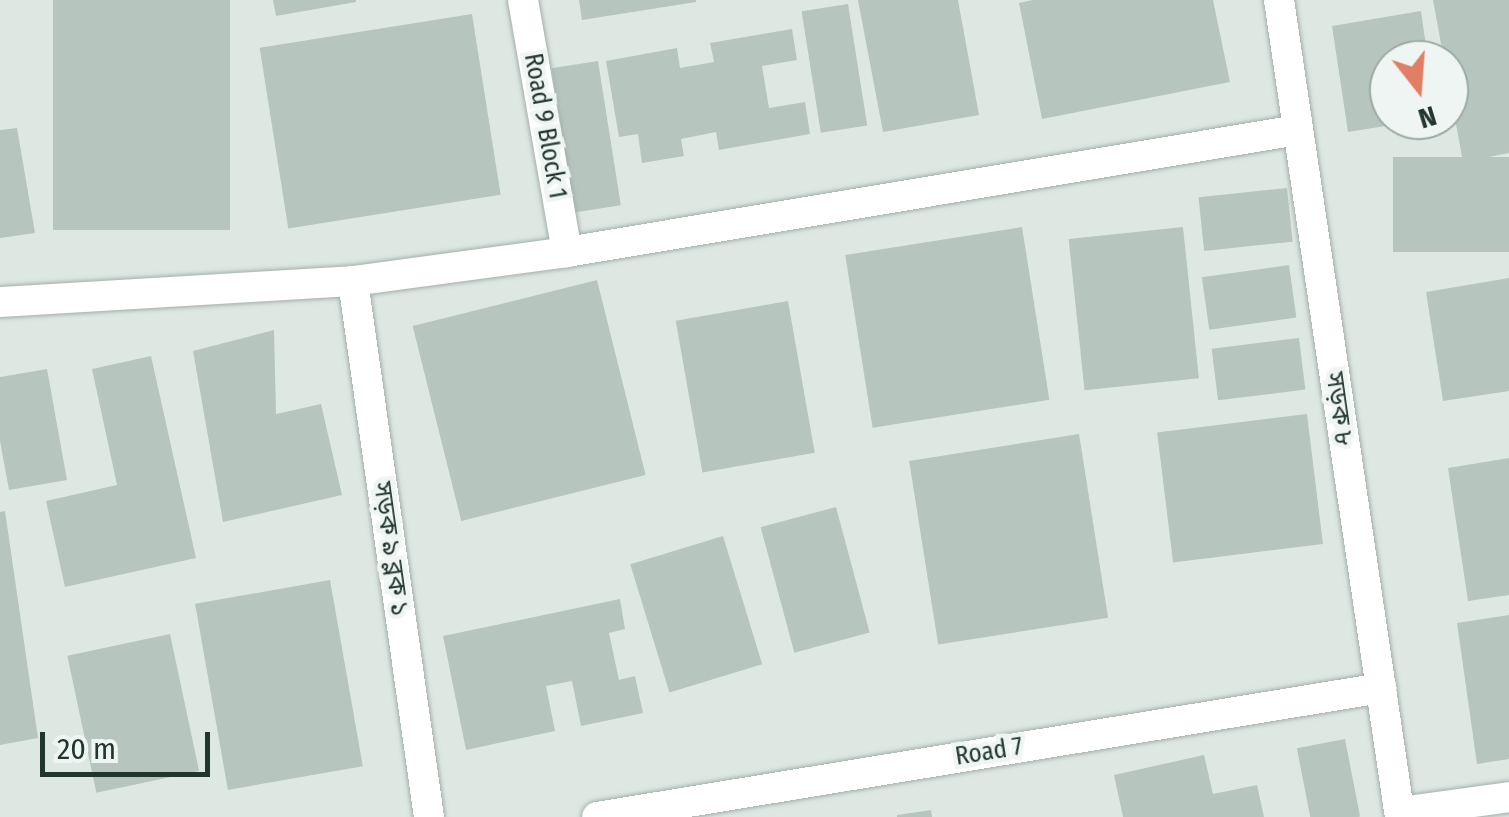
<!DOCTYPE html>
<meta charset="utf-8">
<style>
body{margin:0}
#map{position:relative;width:1509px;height:817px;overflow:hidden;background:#dee8e3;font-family:"Fira Sans Condensed","Noto Sans Bengali",sans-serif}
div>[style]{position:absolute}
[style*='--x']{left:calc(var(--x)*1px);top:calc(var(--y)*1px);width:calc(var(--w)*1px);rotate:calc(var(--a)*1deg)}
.building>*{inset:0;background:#b7c5bf;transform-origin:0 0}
.roads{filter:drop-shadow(0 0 2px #a2afaa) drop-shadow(0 0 2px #a2afaa)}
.minor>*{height:30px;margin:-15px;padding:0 15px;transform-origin:15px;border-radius:15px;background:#fff}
.tertiary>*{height:30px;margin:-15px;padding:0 15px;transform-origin:15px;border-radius:15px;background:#fff}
span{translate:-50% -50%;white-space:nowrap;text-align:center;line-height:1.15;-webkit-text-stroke:9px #eef5f2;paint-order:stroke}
.street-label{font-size:25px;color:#223630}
.north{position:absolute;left:1369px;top:40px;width:100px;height:100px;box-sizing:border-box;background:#eef5f2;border:2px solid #9ca9a4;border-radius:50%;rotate:163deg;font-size:28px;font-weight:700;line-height:40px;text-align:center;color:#223630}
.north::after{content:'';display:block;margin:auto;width:35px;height:45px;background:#e27e63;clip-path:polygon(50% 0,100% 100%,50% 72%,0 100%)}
.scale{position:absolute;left:40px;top:732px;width:170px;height:45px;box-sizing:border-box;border:5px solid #223630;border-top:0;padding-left:12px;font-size:30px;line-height:35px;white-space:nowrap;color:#223630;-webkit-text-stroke:8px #eef5f2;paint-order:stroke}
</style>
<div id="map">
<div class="building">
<div style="left:53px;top:0;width:177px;height:230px"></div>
<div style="clip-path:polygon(273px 0,356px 0,356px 2px,276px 16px)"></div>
<div style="clip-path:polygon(579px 0,696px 0,696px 2px,582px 20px)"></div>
<div style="clip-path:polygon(858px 0,958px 0,979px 115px,883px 132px)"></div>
<div style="clip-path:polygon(1033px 0,1213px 0,1230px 82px,1042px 119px,1019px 3px)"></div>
<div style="clip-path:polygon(1433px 0,1509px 0,1509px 153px,1463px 162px,1449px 86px,1449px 60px,1444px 60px)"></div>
<div style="left:848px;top:4px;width:123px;height:47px;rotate:81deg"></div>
<div style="clip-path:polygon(1421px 11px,1428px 60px,1389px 60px,1389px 120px,1410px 122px,1348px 132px,1332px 26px)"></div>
<div style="left:472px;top:14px;width:183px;height:215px;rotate:81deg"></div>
<div style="clip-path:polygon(792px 29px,797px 60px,762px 66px,769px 108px,805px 102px,810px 134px,719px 150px,716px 132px,681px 139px,684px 156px,642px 163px,638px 134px,619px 137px,606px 61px,677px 48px,680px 68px,714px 62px,710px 43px)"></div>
<div style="left:598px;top:61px;width:146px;height:47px;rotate:81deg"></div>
<div style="clip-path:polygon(17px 128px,35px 233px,0 238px,0 130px)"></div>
<div style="left:1509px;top:157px;width:95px;height:116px;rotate:90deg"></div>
<div style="left:1287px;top:188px;width:54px;height:89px;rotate:84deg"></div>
<div style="left:1022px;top:227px;width:175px;height:179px;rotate:81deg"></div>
<div style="left:1183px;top:227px;width:152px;height:115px;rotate:84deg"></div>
<div style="left:1289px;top:265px;width:53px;height:88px;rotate:82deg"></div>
<div style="clip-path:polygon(1509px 278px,1509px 391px,1443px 401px,1426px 292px)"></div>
<div style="left:597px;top:280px;width:201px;height:190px;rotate:76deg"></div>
<div style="left:788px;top:301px;width:154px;height:114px;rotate:80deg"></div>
<div style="clip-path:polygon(274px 330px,276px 414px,321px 404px,342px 495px,223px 522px,193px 351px)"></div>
<div style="left:1299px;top:338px;width:52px;height:88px;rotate:83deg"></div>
<div style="clip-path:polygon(151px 356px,196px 558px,65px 587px,46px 501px,117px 485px,92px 369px)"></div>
<div style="clip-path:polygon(47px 369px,67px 480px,9px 490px,0 441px,0 377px)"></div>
<div style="left:1307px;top:414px;width:131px;height:151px;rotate:83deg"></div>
<div style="left:1079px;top:434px;width:186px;height:172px;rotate:81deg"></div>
<div style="clip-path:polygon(1509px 458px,1509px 595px,1468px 601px,1448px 468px)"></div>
<div style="left:836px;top:507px;width:130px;height:78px;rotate:75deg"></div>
<div style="clip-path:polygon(5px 511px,38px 738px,0 745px,0 512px)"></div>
<div style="left:723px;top:536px;width:134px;height:97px;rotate:73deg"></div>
<div style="left:330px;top:580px;width:189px;height:137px;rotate:80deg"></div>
<div style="clip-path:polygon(620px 599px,625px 629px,609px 633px,619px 680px,635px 676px,643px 713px,581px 726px,572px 681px,546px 686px,555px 731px,466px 750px,443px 636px)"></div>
<div style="clip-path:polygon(1509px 615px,1509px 759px,1477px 764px,1457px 623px)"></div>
<div style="left:170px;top:634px;width:140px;height:105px;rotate:78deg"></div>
<div style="left:1345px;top:739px;width:79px;height:49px;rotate:79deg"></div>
<div style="clip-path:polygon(1204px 755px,1213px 794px,1257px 785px,1264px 817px,1123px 817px,1114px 775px)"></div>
<div style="clip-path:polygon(931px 810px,932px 817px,897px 817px,897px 815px)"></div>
</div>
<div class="roads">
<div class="minor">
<div style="--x:523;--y:0;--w:256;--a:80.1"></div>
<div style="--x:353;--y:281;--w:541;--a:81.93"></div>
<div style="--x:0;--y:302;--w:354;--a:-3.4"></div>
<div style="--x:353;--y:281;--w:216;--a:-7.7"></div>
<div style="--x:567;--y:252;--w:741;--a:-9.48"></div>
<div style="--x:1400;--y:812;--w:110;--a:-7.8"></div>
</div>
<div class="tertiary">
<div style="--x:1279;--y:0;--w:826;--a:81.58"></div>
<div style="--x:597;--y:817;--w:795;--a:-9.34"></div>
</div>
</div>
<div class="street-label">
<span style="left:545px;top:126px;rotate:80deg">Road 9 Block 1</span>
<span style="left:1339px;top:409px;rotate:82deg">সড়ক ৮</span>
<span style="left:391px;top:549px;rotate:82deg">সড়ক ৯ ব্লক ১</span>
<span style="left:989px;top:752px;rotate:-9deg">Road 7</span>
</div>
<div class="north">N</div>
<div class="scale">20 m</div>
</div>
